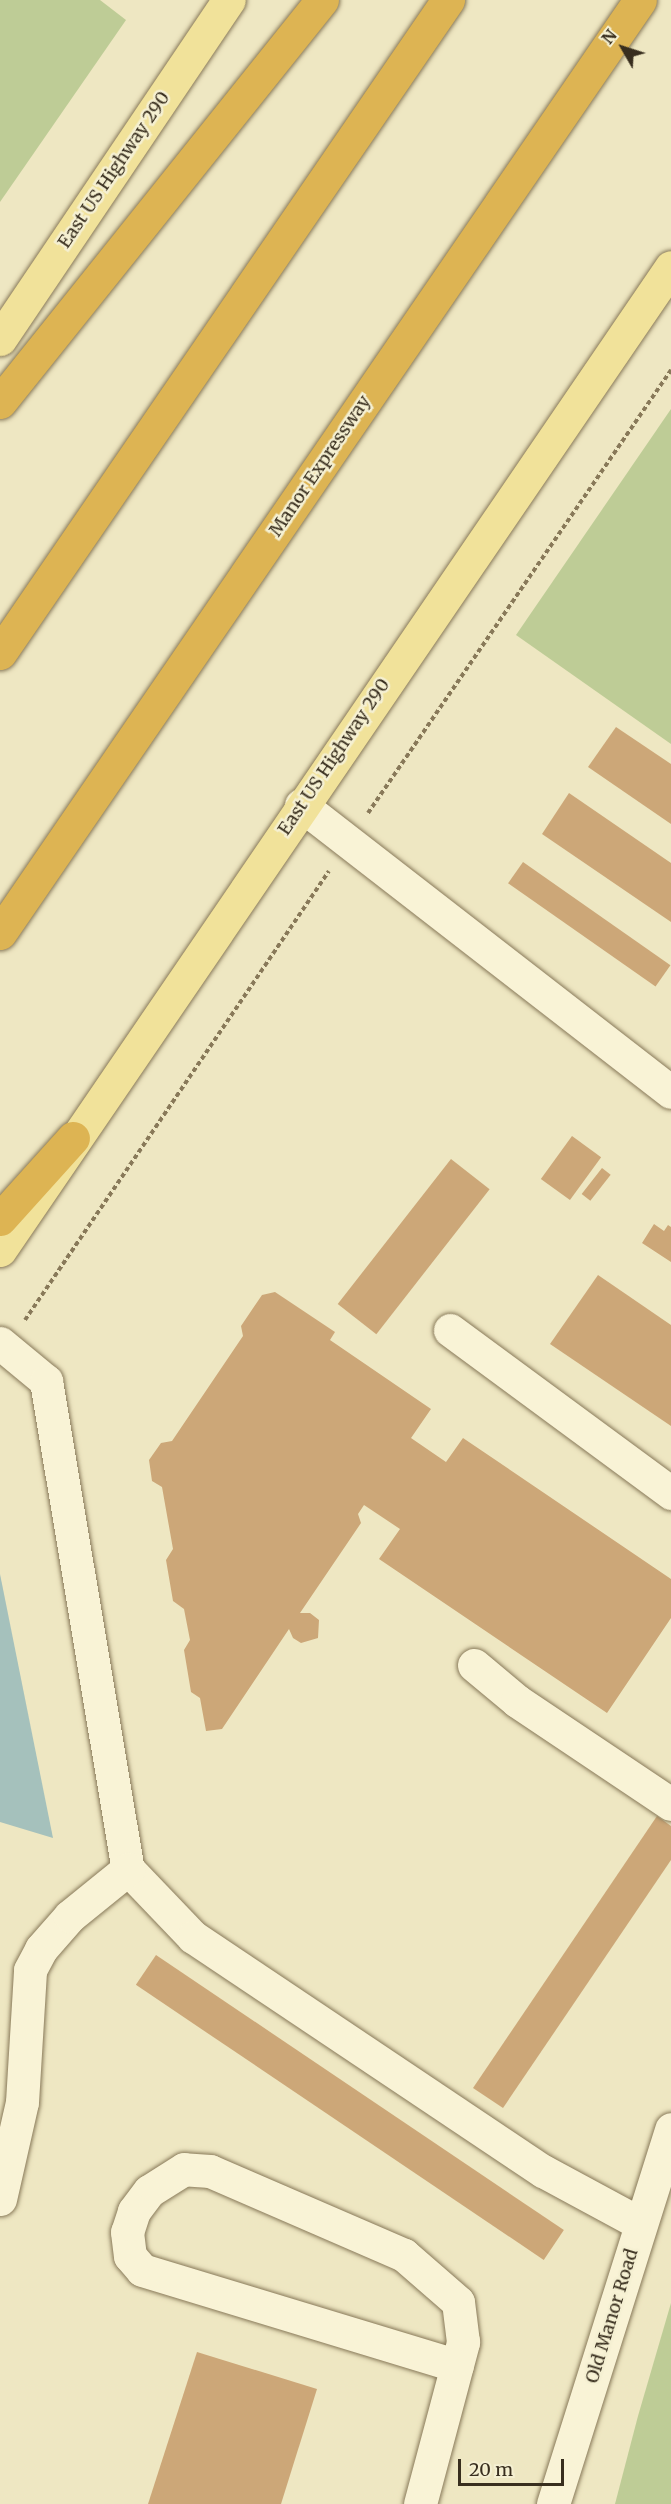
<!DOCTYPE html>
<style>
body{margin:0}
#map{position:relative;width:671px;height:2504px;overflow:hidden;background:#eee7c2;font-family:Merriweather,serif}
div>[style]{position:absolute}
[style*='--x']{left:calc(var(--x)*1px);top:calc(var(--y)*1px);width:calc(var(--w)*1px);rotate:calc(var(--a)*1deg)}
.green>*{inset:0;background:#becc96}
.water>*{inset:0;background:#a5c1bc}
.building>*{inset:0;background:#cca778;transform-origin:0 0}
.path>*{height:4px;margin-top:-2px;transform-origin:0;background:repeating-linear-gradient(90deg,#887959 0 4.5px,transparent 0 7.5px)}
.roads{filter:drop-shadow(0 0 2px #887959) drop-shadow(0 0 2px #887959)}
.minor>*{height:33px;margin:-16.5px;padding:0 16.5px;transform-origin:16.5px;border-radius:16.5px;background:#f9f3d6}
.major>*{height:33px;margin:-16.5px;padding:0 16.5px;transform-origin:16.5px;border-radius:16.5px;background:#f1e29a}
.highway>*{height:33px;margin:-16.5px;padding:0 16.5px;transform-origin:16.5px;border-radius:16.5px;background:#ddb453}
span{translate:-50% -50%;white-space:nowrap;text-align:center;line-height:1.15;-webkit-text-stroke:5px #f5f0d2;paint-order:stroke}
.street-label{font-size:18px;color:#382e1e}
.north{position:absolute;left:593px;top:18px;width:60px;height:60px;-webkit-text-stroke:4px #f5f0d2;paint-order:stroke;rotate:309deg;font-size:16px;font-weight:700;line-height:24px;text-align:center;color:#382e1e}
.north::after{content:'';display:block;margin:auto;width:21px;height:27px;background:#382e1e;clip-path:polygon(50% 0,100% 100%,50% 72%,0 100%)}
.scale{position:absolute;left:458px;top:2459px;width:106px;height:27px;box-sizing:border-box;border:3px solid #382e1e;border-top:0;padding-left:8px;font-size:18px;line-height:21px;white-space:nowrap;color:#382e1e;-webkit-text-stroke:4px #f5f0d2;paint-order:stroke}
</style>
<div id="map">
<div class="green">
<div style="clip-path:polygon(0 0,100px 0,126px 20px,0 202px)"></div>
<div style="clip-path:polygon(671px 409px,671px 744px,516px 635px)"></div>
<div style="clip-path:polygon(671px 2303px,671px 2504px,615px 2504px,638px 2416px)"></div>
</div>
<div class="water">
<div style="clip-path:polygon(0 1574px,53px 1838px,0 1822px)"></div>
</div>
<div class="building">
<div style="clip-path:polygon(616px 727px,671px 764px,671px 824px,588px 767px)"></div>
<div style="clip-path:polygon(569px 793px,671px 863px,671px 922px,542px 834px)"></div>
<div style="left:523px;top:862px;width:180px;height:26px;rotate:35deg"></div>
<div style="left:572px;top:1136px;width:36px;height:53px;rotate:36deg"></div>
<div style="left:451px;top:1159px;width:49px;height:184px;rotate:38deg"></div>
<div style="left:602px;top:1168px;width:11px;height:33px;rotate:38deg"></div>
<div style="clip-path:polygon(654px 1224px,664px 1231px,668px 1225px,671px 1227px,671px 1262px,642px 1243px)"></div>
<div style="clip-path:polygon(598px 1275px,671px 1325px,671px 1426px,550px 1344px)"></div>
<div style="clip-path:polygon(275px 1292px,335px 1332px,330px 1340px,431px 1409px,411px 1438px,446px 1462px,463px 1438px,671px 1579px,671px 1618px,607px 1713px,379px 1559px,400px 1529px,364px 1505px,358px 1514px,361px 1523px,300px 1613px,310px 1613px,319px 1620px,318px 1638px,301px 1643px,293px 1638px,289px 1629px,222px 1729px,206px 1731px,200px 1698px,191px 1692px,184px 1650px,190px 1640px,184px 1609px,173px 1601px,166px 1560px,173px 1549px,162px 1487px,152px 1481px,149px 1460px,161px 1443px,172px 1441px,243px 1336px,241px 1326px,262px 1295px)"></div>
<div style="clip-path:polygon(657px 1816px,671px 1826px,671px 1860px,503px 2108px,473px 2088px)"></div>
<div style="left:156px;top:1955px;width:492px;height:36px;rotate:34deg"></div>
<div style="clip-path:polygon(197px 2352px,317px 2389px,281px 2504px,148px 2504px)"></div>
</div>
<div class="path">
<div style="--x:368;--y:813;--w:537;--a:-55.63"></div>
<div style="--x:25;--y:1320;--w:542;--a:-55.9"></div>
</div>
<div class="roads">
<div class="minor">
<div style="--x:301;--y:805;--w:468;--a:37.8"></div>
<div style="--x:450;--y:1330;--w:275;--a:36.4"></div>
<div style="--x:0;--y:1343;--w:60;--a:39.6"></div>
<div style="--x:46;--y:1381;--w:495;--a:80.5"></div>
<div style="--x:128;--y:1869;--w:94;--a:46.3"></div>
<div style="--x:193;--y:1937;--w:421;--a:33.8"></div>
<div style="--x:543;--y:2171;--w:111;--a:28.4"></div>
<div style="--x:474;--y:1665;--w:56;--a:39.9"></div>
<div style="--x:517;--y:1701;--w:185;--a:33.8"></div>
<div style="--x:0;--y:2199;--w:99;--a:-77.2"></div>
<div style="--x:22;--y:2102;--w:132;--a:-86.5"></div>
<div style="--x:30;--y:1970;--w:24;--a:-62"></div>
<div style="--x:41;--y:1949;--w:44;--a:-48.7"></div>
<div style="--x:70;--y:1916;--w:75;--a:-39"></div>
<div style="--x:420;--y:2504;--w:168;--a:-75.1"></div>
<div style="--x:463;--y:2342;--w:40;--a:-97.1"></div>
<div style="--x:458;--y:2302;--w:72;--a:-139"></div>
<div style="--x:404;--y:2255;--w:211;--a:-156.6"></div>
<div style="--x:210;--y:2171;--w:26;--a:-176"></div>
<div style="--x:184;--y:2169;--w:41;--a:147.8"></div>
<div style="--x:149;--y:2191;--w:25;--a:127"></div>
<div style="--x:134;--y:2211;--w:22;--a:108"></div>
<div style="--x:127;--y:2232;--w:24;--a:83"></div>
<div style="--x:130;--y:2256;--w:18;--a:49"></div>
<div style="--x:142;--y:2270;--w:329;--a:16.9"></div>
<div style="--x:553;--y:2504;--w:393;--a:-72.5"></div>
</div>
<div class="major">
<div style="--x:0;--y:339;--w:409;--a:-56"></div>
<div style="--x:0;--y:1250;--w:1190;--a:-55.68"></div>
</div>
<div class="highway">
<div style="--x:0;--y:402;--w:515;--a:-51.31"></div>
<div style="--x:0;--y:653;--w:792;--a:-55.55"></div>
<div style="--x:0;--y:933;--w:1131;--a:-55.55"></div>
<div style="--x:0;--y:1219;--w:109;--a:-48"></div>
</div>
</div>
<div class="street-label">
<span style="left:114px;top:170px;rotate:-56deg">East US Highway 290</span>
<span style="left:320px;top:466px;rotate:-56deg">Manor Expressway</span>
<span style="left:334px;top:757px;rotate:-56deg">East US Highway 290</span>
<span style="left:612px;top:2316px;rotate:-73deg">Old Manor Road</span>
</div>
<div class="north">N</div>
<div class="scale">20 m</div>
</div>
